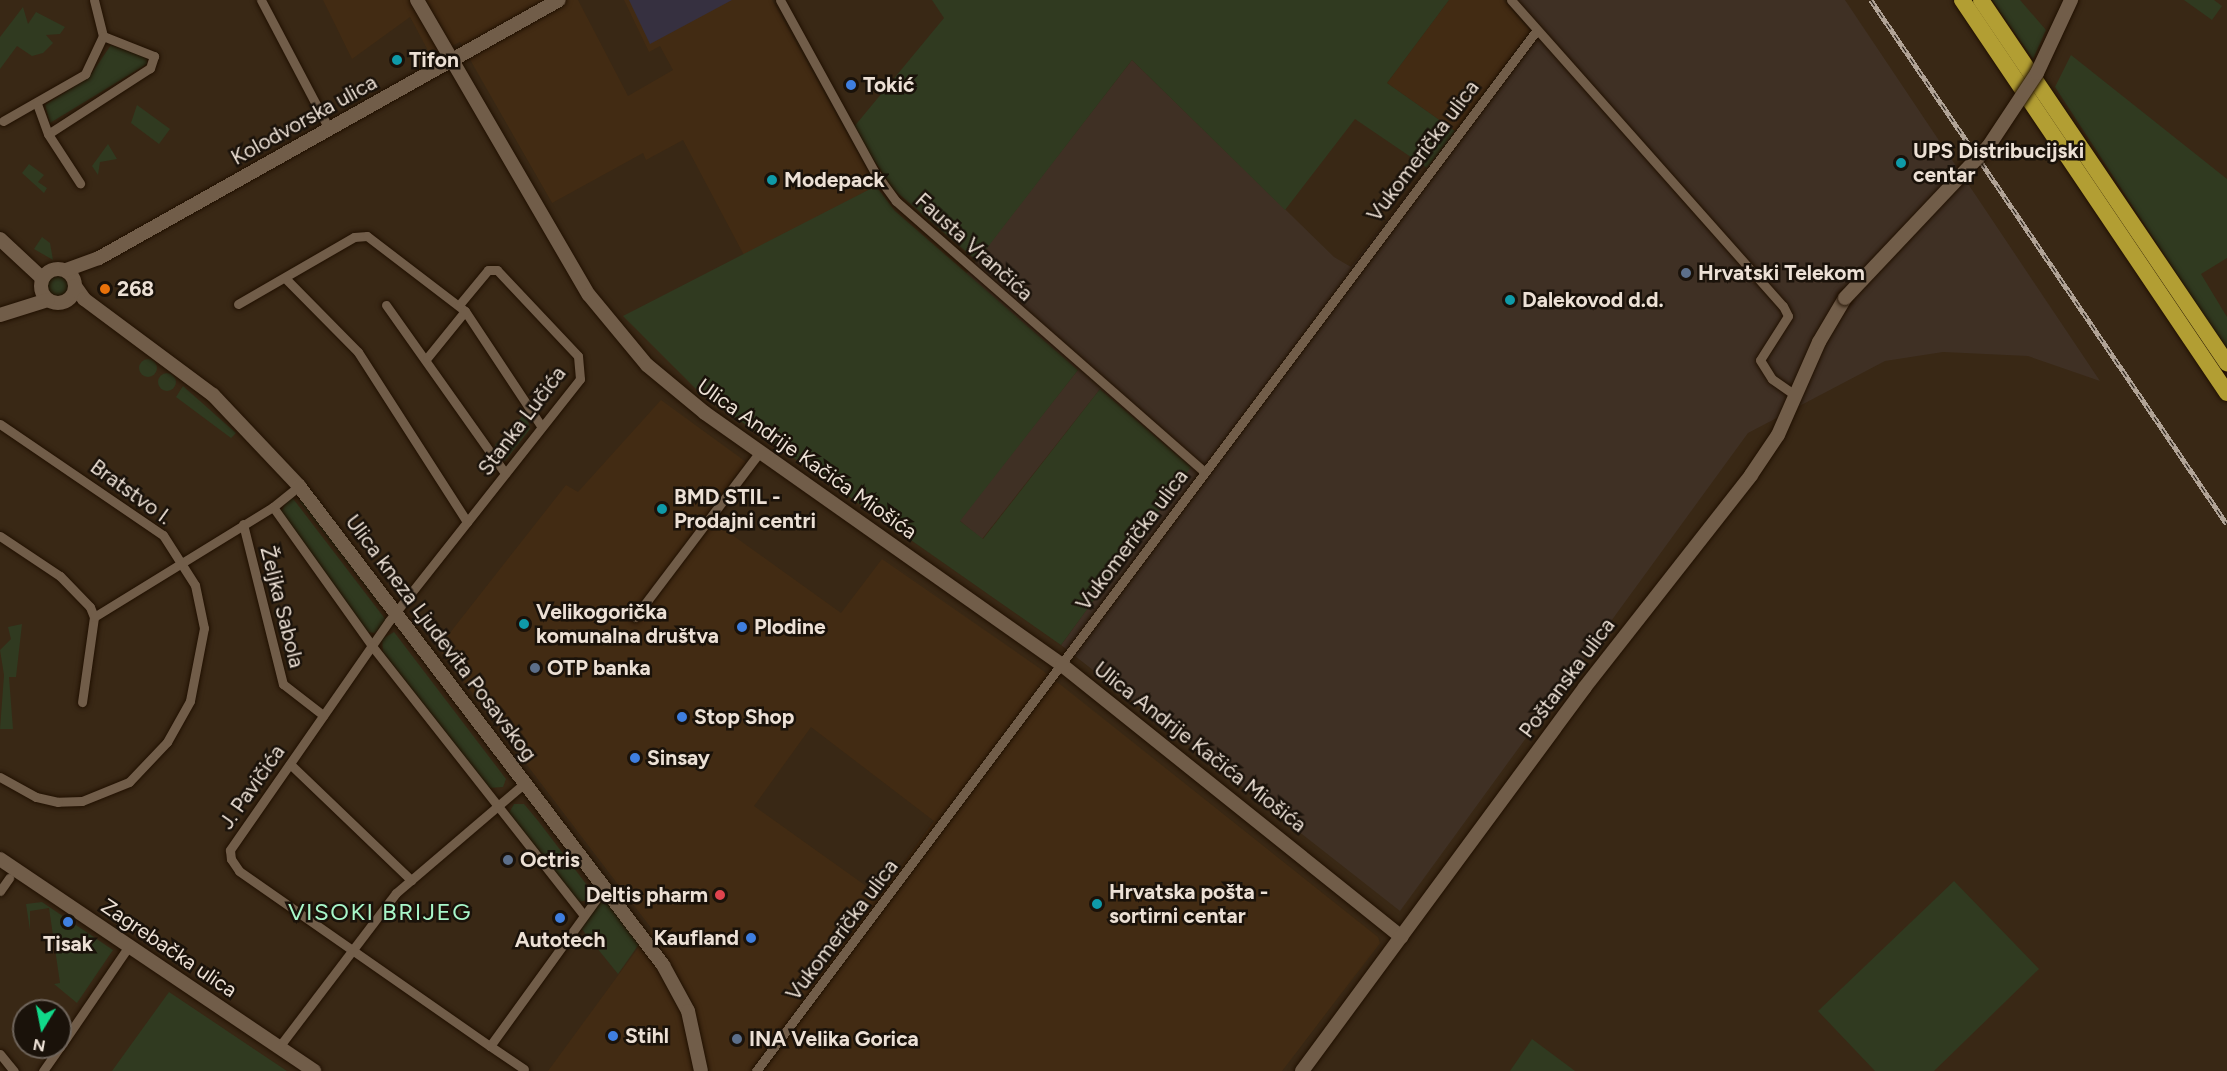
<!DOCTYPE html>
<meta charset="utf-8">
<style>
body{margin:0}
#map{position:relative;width:2227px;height:1071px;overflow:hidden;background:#392815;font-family:Figtree,sans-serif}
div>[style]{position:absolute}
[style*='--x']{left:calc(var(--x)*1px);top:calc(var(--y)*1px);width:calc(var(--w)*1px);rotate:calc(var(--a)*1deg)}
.built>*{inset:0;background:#422b13}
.industrial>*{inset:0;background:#3f3024}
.education>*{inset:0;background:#363040}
.green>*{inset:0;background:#303a20}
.round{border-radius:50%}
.roads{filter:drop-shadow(0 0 2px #201001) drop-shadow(0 0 2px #201001)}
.street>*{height:9px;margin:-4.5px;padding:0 4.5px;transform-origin:4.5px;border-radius:4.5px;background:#715d49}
.secondary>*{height:14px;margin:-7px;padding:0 7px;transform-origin:7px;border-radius:7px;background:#715d49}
.secondary>.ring{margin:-7px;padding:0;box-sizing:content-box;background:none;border:14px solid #715d49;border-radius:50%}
.highway>*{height:16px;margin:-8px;padding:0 8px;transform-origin:8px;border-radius:8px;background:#b29e33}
.rail>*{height:4.5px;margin-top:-2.25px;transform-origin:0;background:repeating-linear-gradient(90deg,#1a120a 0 7px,#b1a396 0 14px);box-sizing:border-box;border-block:2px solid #b1a396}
.bridges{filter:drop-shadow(0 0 2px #201001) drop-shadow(0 0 2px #201001)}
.secondary-bridge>*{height:14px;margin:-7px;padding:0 7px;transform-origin:7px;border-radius:7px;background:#715d49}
.dots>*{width:16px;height:16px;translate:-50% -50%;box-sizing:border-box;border:3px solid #1a120a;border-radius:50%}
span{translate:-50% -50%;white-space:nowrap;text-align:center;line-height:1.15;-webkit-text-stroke:5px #1a120a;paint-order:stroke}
.poi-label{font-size:21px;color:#ece0d5;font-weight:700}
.left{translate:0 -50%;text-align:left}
.right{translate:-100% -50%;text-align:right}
.street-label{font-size:21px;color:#ece0d5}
.quarter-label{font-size:24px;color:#a8f7c9;letter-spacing:1.5px}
.north{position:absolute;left:12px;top:999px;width:60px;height:60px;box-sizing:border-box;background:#1a120a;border:2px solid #6e645b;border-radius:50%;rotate:190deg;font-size:16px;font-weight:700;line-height:24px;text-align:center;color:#ece0d5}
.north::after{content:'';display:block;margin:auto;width:21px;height:27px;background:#11d98a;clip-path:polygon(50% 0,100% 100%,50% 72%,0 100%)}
</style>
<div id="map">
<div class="built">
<div style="clip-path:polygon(323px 0,578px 0,628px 96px,673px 70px,660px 46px,649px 52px,624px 0,772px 0,876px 186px,745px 257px,683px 140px,646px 160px,643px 153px,552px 203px,460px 42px,431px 56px,410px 17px,352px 59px)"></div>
<div style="clip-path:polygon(1449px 0,1503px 0,1530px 31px,1455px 131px,1387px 83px)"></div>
<div style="clip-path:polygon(evenodd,661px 400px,746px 462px,706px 516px,841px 613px,882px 559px,1042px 670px,1378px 937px,1380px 943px,1282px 1071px,548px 1071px,652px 929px,438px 648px,566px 485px,578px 492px,661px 400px,811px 727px,934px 821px,880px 896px,754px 806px,811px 727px)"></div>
</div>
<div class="industrial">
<div style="clip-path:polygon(1517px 0,1845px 0,2100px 381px,2028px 356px,1943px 352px,1885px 361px,1748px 433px,1400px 911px,1061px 645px,1190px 467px,1100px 389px,982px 539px,959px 520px,1078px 370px,966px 274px,1132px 60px,1334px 257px,1351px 267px,1538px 24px)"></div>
</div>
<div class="education">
<div style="clip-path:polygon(629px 0,732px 0,650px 44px)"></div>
</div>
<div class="green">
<div style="clip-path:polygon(932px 0,1449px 0,1387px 83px,1455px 131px,1427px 168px,1355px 119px,1285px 210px,1132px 60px,977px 261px,893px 189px,853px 128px,944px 18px)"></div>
<div style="clip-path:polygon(1992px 0,2020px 0,2046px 30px,2033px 59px)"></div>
<div style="clip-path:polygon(2184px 0,2214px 0,2222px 6px,2212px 20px)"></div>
<div style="clip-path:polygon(23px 7px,28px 24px,36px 12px,65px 27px,60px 34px,46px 35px,53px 43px,43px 53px,32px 56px,17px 46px,0 69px,0 37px)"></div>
<div style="clip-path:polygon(111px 45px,147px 57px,147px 64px,50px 123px,45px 105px,89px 77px)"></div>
<div style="clip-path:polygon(2071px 55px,2227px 179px,2227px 258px,2201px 274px,2227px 317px,2227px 351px,2055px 87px)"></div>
<div style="clip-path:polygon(137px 105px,170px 129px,159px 144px,131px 123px)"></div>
<div style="clip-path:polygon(108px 144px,117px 159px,100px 162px,98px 175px,92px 166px)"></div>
<div style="clip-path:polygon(29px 164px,44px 175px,38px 182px,47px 188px,44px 193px,22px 173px)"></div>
<div style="clip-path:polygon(876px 186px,895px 211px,1078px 370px,960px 521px,983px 539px,1100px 389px,1191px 467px,1061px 645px,699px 392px,623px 316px)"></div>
<div style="clip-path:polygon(42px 237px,50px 243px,53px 260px,34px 249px)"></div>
<div class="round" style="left:47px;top:274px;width:22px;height:22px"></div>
<div class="round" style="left:139px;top:359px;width:18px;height:18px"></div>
<div class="round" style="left:158px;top:373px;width:18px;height:18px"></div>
<div style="clip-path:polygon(183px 386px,236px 433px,231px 438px,176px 397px)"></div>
<div style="clip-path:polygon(526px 412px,530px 429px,504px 462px,495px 445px)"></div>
<div style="clip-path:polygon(291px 496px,386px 620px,375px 633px,367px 632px,281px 511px)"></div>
<div style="clip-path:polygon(303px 500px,384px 606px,382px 608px,300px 502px)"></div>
<div style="clip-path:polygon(22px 624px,16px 677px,9px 677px,13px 729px,0 729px,4px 675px,0 650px,11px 639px,8px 627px)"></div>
<div style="clip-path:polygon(394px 632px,506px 779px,503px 787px,489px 788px,383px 652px,382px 639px)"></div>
<div style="clip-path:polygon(514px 804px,524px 804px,539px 822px,593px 893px,589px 900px,578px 902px,509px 813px)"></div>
<div style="clip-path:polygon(1954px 881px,2039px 969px,1934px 1071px,1875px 1071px,1818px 1011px)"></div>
<div style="clip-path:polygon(603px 897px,639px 944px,618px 974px,580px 927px)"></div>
<div style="clip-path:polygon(42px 902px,113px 950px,77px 1003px,54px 984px,60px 983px,49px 908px,30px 911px,30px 930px,26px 904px)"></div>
<div style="clip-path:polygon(169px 992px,254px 1049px,287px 1071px,112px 1071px)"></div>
<div style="clip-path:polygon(1532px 1039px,1575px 1071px,1510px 1071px)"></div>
</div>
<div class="roads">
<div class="street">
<div style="--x:94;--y:0;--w:37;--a:76"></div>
<div style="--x:261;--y:0;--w:146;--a:62.2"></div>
<div style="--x:780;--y:0;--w:195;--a:61.2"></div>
<div style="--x:874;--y:171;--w:37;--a:54"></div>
<div style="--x:896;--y:201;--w:411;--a:41.3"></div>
<div style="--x:1511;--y:0;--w:409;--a:48.4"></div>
<div style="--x:1783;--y:306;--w:11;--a:63"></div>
<div style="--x:1788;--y:316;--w:52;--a:122.5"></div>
<div style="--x:1760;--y:360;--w:22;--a:58"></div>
<div style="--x:1772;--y:379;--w:28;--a:35"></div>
<div style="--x:3;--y:121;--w:95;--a:-29.8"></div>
<div style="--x:85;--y:74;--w:42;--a:-64.7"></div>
<div style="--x:103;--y:36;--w:55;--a:21.4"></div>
<div style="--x:154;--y:56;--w:13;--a:108"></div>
<div style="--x:150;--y:68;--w:121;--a:147.1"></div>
<div style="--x:48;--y:134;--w:33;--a:-110"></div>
<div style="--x:48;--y:134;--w:59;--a:56.9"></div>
<div style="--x:287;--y:280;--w:101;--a:45.4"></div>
<div style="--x:358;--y:352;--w:202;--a:57.3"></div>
<div style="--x:238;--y:304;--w:134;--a:-30"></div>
<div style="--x:354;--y:237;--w:13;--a:-4"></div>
<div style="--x:367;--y:236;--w:123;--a:37.4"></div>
<div style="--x:465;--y:311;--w:138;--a:56.5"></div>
<div style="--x:386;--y:305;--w:206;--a:54.7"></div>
<div style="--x:459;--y:305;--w:45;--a:-50.4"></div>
<div style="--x:488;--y:270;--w:9;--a:0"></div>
<div style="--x:497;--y:270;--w:118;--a:46.7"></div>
<div style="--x:578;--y:356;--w:23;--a:85"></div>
<div style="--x:580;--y:379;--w:308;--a:128.3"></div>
<div style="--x:389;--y:621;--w:279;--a:124.8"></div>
<div style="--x:230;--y:850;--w:9;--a:84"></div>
<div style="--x:231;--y:859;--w:14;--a:56"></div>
<div style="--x:239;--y:871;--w:306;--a:34.9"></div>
<div style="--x:490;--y:1046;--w:196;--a:-54.1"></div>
<div style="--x:427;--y:358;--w:60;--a:-51"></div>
<div style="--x:0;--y:424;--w:197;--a:34.3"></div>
<div style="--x:163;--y:535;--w:59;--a:57.4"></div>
<div style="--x:195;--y:585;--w:44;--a:78.2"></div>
<div style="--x:204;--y:628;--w:74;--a:100.9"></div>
<div style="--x:190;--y:701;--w:47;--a:119.3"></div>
<div style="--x:167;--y:742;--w:55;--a:133.5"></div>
<div style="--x:129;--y:782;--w:51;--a:158"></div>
<div style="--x:82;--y:801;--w:24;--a:178"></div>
<div style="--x:58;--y:802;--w:23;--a:-167"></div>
<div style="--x:36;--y:797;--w:41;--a:-150.9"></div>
<div style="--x:273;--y:507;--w:171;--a:54.5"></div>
<div style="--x:372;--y:646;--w:341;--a:51.8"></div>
<div style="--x:243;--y:524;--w:165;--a:76"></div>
<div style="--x:283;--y:684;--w:51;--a:37.8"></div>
<div style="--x:0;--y:536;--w:72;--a:33.7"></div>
<div style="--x:60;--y:576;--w:43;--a:45.9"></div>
<div style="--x:90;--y:607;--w:11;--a:68"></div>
<div style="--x:94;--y:617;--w:86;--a:98"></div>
<div style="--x:94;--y:617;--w:210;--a:-31.6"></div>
<div style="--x:273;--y:507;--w:33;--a:-39"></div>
<div style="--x:635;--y:617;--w:207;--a:-52.9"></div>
<div style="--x:290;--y:764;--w:168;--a:43.8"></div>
<div style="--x:0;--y:891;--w:16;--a:-55"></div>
<div style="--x:490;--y:1046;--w:41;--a:34.1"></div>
<div style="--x:60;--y:1047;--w:122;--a:-55.7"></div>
<div style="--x:279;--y:1047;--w:193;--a:-52.8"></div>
<div style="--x:396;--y:893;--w:170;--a:-40.5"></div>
<div style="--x:0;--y:1054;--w:22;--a:51"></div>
<div style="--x:43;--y:1071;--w:29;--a:-55"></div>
<div style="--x:756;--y:1071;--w:1300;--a:-53.13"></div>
</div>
<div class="secondary">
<div style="--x:417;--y:0;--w:341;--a:59.8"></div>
<div style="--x:589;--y:295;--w:91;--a:50.4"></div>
<div style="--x:647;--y:365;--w:75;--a:39.6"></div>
<div style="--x:705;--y:413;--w:437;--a:35.2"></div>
<div style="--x:1062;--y:665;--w:435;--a:38.7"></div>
<div style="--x:0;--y:239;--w:57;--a:42.9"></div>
<div class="ring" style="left:41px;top:269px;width:20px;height:20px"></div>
<div style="--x:66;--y:270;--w:35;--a:-20"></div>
<div style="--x:99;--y:258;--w:527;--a:-29.29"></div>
<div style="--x:75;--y:286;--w:16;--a:55"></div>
<div style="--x:84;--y:299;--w:161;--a:36.7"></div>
<div style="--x:213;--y:395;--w:125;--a:46.6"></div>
<div style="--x:299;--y:486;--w:602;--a:52.77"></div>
<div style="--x:663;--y:965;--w:52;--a:61.5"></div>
<div style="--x:688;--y:1011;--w:61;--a:77.8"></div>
<div style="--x:0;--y:315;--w:50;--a:-17.4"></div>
<div style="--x:0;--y:859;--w:379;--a:34"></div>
<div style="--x:1302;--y:1071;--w:477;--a:-53.6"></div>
<div style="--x:1585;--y:687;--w:269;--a:-51.9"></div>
<div style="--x:1751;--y:475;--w:48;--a:-56"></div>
<div style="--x:1778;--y:435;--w:102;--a:-66.2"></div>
<div style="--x:1819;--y:342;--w:51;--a:-59.4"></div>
</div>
<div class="highway">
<div style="--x:1962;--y:0;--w:474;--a:56"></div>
<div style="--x:1981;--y:0;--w:439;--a:55.9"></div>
</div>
</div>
<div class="rail">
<div style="--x:1871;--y:0;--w:633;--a:55.81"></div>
</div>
<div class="bridges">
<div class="secondary-bridge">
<div style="--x:1845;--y:298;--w:208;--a:-46.6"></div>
<div style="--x:1988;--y:147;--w:89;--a:-56.5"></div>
<div style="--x:2037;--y:73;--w:81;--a:-65"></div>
</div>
</div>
<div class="dots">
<div style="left:397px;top:60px;background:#0f9aa8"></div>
<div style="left:851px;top:85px;background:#3f7fe0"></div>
<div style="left:1901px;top:163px;background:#0f9aa8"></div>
<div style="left:772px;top:180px;background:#0f9aa8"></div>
<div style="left:1686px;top:273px;background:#5c6f8a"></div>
<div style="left:105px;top:289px;background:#e8710a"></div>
<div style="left:1510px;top:300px;background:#0f9aa8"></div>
<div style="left:662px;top:509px;background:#0f9aa8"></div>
<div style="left:524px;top:624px;background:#0f9aa8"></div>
<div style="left:742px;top:627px;background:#3f7fe0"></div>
<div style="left:535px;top:668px;background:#5c6f8a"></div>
<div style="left:682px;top:717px;background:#3f7fe0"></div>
<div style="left:635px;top:758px;background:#3f7fe0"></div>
<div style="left:508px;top:860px;background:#5c6f8a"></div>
<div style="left:720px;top:895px;background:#e0444e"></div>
<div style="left:1097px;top:904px;background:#0f9aa8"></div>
<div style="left:560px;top:918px;background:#3f7fe0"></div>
<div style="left:68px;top:922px;background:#3f7fe0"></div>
<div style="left:751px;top:938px;background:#3f7fe0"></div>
<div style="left:613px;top:1036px;background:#3f7fe0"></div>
<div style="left:737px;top:1039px;background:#5c6f8a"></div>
</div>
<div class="poi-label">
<span class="left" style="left:409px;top:60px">Tifon</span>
<span class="left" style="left:863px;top:85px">Tokić</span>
<span class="left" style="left:1913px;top:163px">UPS Distribucijski<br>centar</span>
<span class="left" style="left:784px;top:180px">Modepack</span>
<span class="left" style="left:1698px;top:273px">Hrvatski Telekom</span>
<span class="left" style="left:117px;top:289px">268</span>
<span class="left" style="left:1522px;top:300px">Dalekovod d.d.</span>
<span class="left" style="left:674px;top:509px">BMD STIL -<br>Prodajni centri</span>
<span class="left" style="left:536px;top:624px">Velikogorička<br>komunalna društva</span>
<span class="left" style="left:754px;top:627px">Plodine</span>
<span class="left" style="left:547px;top:668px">OTP banka</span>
<span class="left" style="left:694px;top:717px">Stop Shop</span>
<span class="left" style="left:647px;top:758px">Sinsay</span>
<span class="left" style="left:520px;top:860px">Octris</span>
<span class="left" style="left:1109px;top:904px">Hrvatska pošta -<br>sortirni centar</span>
<span class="right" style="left:708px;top:895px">Deltis pharm</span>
<span class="right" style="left:739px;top:938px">Kaufland</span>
<span style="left:560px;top:940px">Autotech</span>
<span style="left:68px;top:944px">Tisak</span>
<span class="left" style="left:625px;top:1036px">Stihl</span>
<span class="left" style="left:749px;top:1039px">INA Velika Gorica</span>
</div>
<div class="street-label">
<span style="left:304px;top:120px;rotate:-29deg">Kolodvorska ulica</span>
<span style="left:1423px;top:151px;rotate:-53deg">Vukomerička ulica</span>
<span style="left:974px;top:247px;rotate:42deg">Fausta Vrančića</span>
<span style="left:522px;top:421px;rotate:-53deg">Stanka Lučića</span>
<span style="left:807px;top:459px;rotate:35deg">Ulica Andrije Kačića Miošića</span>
<span style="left:131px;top:492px;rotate:36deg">Bratstvo I.</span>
<span style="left:1132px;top:540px;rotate:-53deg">Vukomerička ulica</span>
<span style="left:282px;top:607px;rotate:76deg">Željka Sabola</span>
<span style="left:441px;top:638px;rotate:53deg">Ulica kneza Ljudevita Posavskog</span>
<span style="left:1567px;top:678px;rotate:-53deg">Poštanska ulica</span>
<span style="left:1200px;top:747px;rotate:38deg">Ulica Andrije Kačića Miošića</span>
<span style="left:252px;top:787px;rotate:-55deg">J. Pavičića</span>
<span style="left:842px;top:930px;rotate:-53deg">Vukomerička ulica</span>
<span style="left:169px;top:948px;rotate:34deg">Zagrebačka ulica</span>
</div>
<div class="quarter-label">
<span style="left:380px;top:912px">VISOKI BRIJEG</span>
</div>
<div class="north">N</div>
</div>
